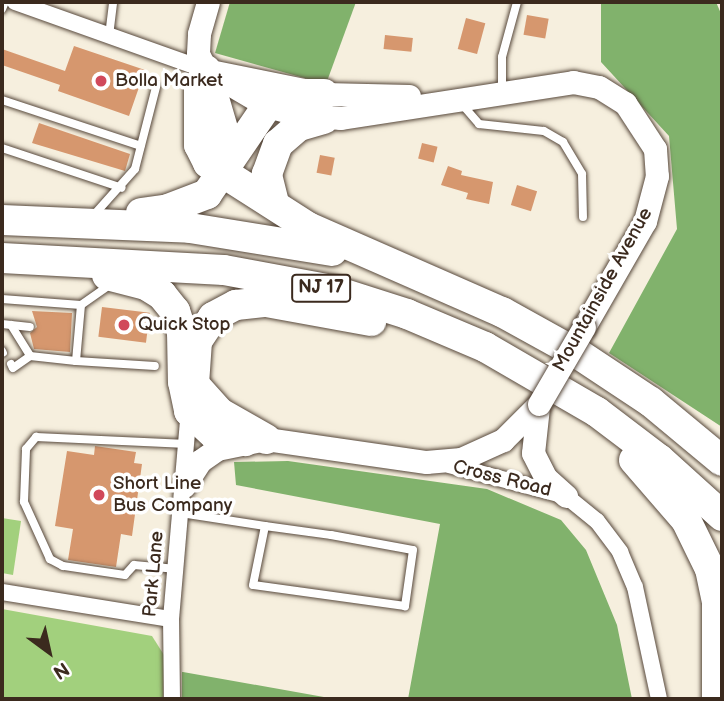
<!DOCTYPE html>
<style>
body{margin:0}
#map{position:relative;width:724px;height:701px;overflow:hidden;background:#f6efde;font-family:"Balsamiq Sans",sans-serif}
div>[style]{position:absolute}
[style*='--x']{left:calc(var(--x)*1px);top:calc(var(--y)*1px);width:calc(var(--w)*1px);rotate:calc(var(--a)*1deg)}
.green>*{inset:0;background:#a2d07d}
.forest>*{inset:0;background:#81b26c}
.building>*{inset:0;background:#d6976e;transform-origin:0 0}
.roads{filter:drop-shadow(0 0 2px #57483b) drop-shadow(0 0 2px #57483b)}
.lane>*{height:8px;margin:-4px;padding:0 4px;transform-origin:4px;border-radius:4px;background:#fff}
.street>*{height:16px;margin:-8px;padding:0 8px;transform-origin:8px;border-radius:8px;background:#fff}
.secondary>*{height:23px;margin:-11.5px;padding:0 11.5px;transform-origin:11.5px;border-radius:11.5px;background:#fff}
.highway>*{height:30px;margin:-15px;padding:0 15px;transform-origin:15px;border-radius:15px;background:#fff}
.bridges{filter:drop-shadow(0 0 2px #57483b) drop-shadow(0 0 2px #57483b)}
.secondary-bridge>*{height:23px;margin:-11.5px;padding:0 11.5px;transform-origin:11.5px;border-radius:11.5px;background:#fff}
.dots>*{width:19px;height:19px;translate:-50% -50%;box-sizing:border-box;border:4px solid #fff;border-radius:50%}
span{translate:-50% -50%;white-space:nowrap;text-align:center;line-height:1.15;-webkit-text-stroke:7px #fff;paint-order:stroke}
.shield-label span{padding:2px 5px;background:#fff;border:2px solid;border-radius:5px;-webkit-text-stroke-width:0}
.shield-label{font-size:18px;color:#3b2a1e;font-weight:700}
.poi-label{font-size:19px;color:#3b2a1e}
.left{translate:0 -50%;text-align:left}
.street-label{font-size:19px;color:#3b2a1e}
.frame{position:absolute;inset:0;border:4px solid #3b2a1e;pointer-events:none}
.north{position:absolute;left:14px;top:617px;width:70px;height:70px;-webkit-text-stroke:5px #fff;paint-order:stroke;rotate:147deg;font-size:19px;font-weight:700;line-height:28px;text-align:center;color:#3b2a1e}
.north::after{content:'';display:block;margin:auto;width:24px;height:32px;background:#3b2a1e;clip-path:polygon(50% 0,100% 100%,50% 72%,0 100%)}
</style>
<div id="map">
<div class="green">
<div style="clip-path:polygon(2px 518px,21px 521px,13px 575px,2px 573px)"></div>
<div style="clip-path:polygon(2px 609px,152px 636px,164px 655px,163px 699px,2px 699px)"></div>
</div>
<div class="forest">
<div style="clip-path:polygon(230px 2px,356px 2px,326px 84px,215px 53px)"></div>
<div style="clip-path:polygon(601px 2px,716px 2px,722px 16px,722px 427px,609px 353px,677px 229px,669px 136px,601px 62px)"></div>
<div style="clip-path:polygon(288px 461px,487px 489px,561px 520px,586px 550px,617px 625px,632px 699px,408px 699px,440px 524px,236px 485px,234px 462px)"></div>
<div style="clip-path:polygon(182px 672px,183px 672px,335px 699px,182px 699px)"></div>
</div>
<div class="building">
<div style="left:527px;top:15px;width:22px;height:20px;rotate:10deg"></div>
<div style="left:466px;top:18px;width:20px;height:32px;rotate:15deg"></div>
<div style="left:385px;top:35px;width:28px;height:14px;rotate:6deg"></div>
<div style="clip-path:polygon(74px 46px,145px 70px,129px 116px,58px 91px,60px 85px,2px 65px,2px 49px,65px 71px)"></div>
<div style="clip-path:polygon(39px 123px,130px 154px,125px 171px,32px 143px)"></div>
<div style="left:422px;top:143px;width:16px;height:16px;rotate:14deg"></div>
<div style="left:320px;top:155px;width:15px;height:18px;rotate:11deg"></div>
<div style="clip-path:polygon(448px 166px,462px 171px,461px 175px,493px 182px,489px 204px,466px 199px,468px 193px,441px 185px)"></div>
<div style="left:517px;top:185px;width:21px;height:21px;rotate:17deg"></div>
<div style="left:102px;top:307px;width:48px;height:30px;rotate:7deg"></div>
<div style="clip-path:polygon(32px 311px,72px 313px,70px 352px,34px 349px,30px 333px,37px 327px)"></div>
<div style="clip-path:polygon(95px 446px,136px 452px,134px 463px,142px 464px,132px 536px,121px 534px,116px 567px,68px 560px,73px 529px,55px 526px,67px 451px,94px 455px)"></div>
</div>
<div class="roads">
<div class="lane">
<div style="--x:2;--y:9;--w:8;--a:-67"></div>
<div style="--x:109;--y:36;--w:34;--a:-83"></div>
<div style="--x:502;--y:90;--w:33;--a:-90"></div>
<div style="--x:502;--y:57;--w:57;--a:-74.7"></div>
<div style="--x:2;--y:100;--w:146;--a:18.3"></div>
<div style="--x:460;--y:102;--w:29;--a:49"></div>
<div style="--x:479;--y:124;--w:65;--a:6.1"></div>
<div style="--x:544;--y:131;--w:22;--a:30"></div>
<div style="--x:563;--y:142;--w:37;--a:59"></div>
<div style="--x:582;--y:174;--w:43;--a:88.7"></div>
<div style="--x:2;--y:148;--w:126;--a:18.4"></div>
<div style="--x:93;--y:216;--w:63;--a:-48.2"></div>
<div style="--x:135;--y:169;--w:85;--a:-75.6"></div>
<div style="--x:2;--y:299;--w:79;--a:4.3"></div>
<div style="--x:81;--y:305;--w:37;--a:-35"></div>
<div style="--x:2;--y:324;--w:28;--a:6"></div>
<div style="--x:11;--y:325;--w:36;--a:58"></div>
<div style="--x:2;--y:351;--w:2;--a:63"></div>
<div style="--x:76;--y:361;--w:79;--a:3.6"></div>
<div style="--x:11;--y:364;--w:4;--a:63"></div>
<div style="--x:13;--y:368;--w:21;--a:-35"></div>
<div style="--x:30;--y:356;--w:46;--a:6.2"></div>
<div style="--x:76;--y:361;--w:56;--a:-84.9"></div>
<div style="--x:181;--y:513;--w:85;--a:8.8"></div>
<div style="--x:265;--y:526;--w:67;--a:7.8"></div>
<div style="--x:331;--y:535;--w:83;--a:10.4"></div>
<div style="--x:413;--y:550;--w:57;--a:98.1"></div>
<div style="--x:405;--y:606;--w:153;--a:-172.1"></div>
<div style="--x:253;--y:585;--w:60;--a:-78.5"></div>
<div style="--x:176;--y:569;--w:42;--a:-174.6"></div>
<div style="--x:134;--y:565;--w:13;--a:132"></div>
<div style="--x:125;--y:575;--w:63;--a:-171.7"></div>
<div style="--x:63;--y:566;--w:15;--a:-152"></div>
<div style="--x:50;--y:559;--w:63;--a:-114.5"></div>
<div style="--x:24;--y:502;--w:53;--a:-87.8"></div>
<div style="--x:26;--y:449;--w:16;--a:-50"></div>
<div style="--x:36;--y:437;--w:151;--a:2.7"></div>
</div>
<div class="street">
<div style="--x:15;--y:2;--w:203;--a:19.6"></div>
<div style="--x:449;--y:465;--w:121;--a:14.8"></div>
<div style="--x:566;--y:496;--w:40;--a:39"></div>
<div style="--x:597;--y:521;--w:39;--a:53"></div>
<div style="--x:620;--y:552;--w:38;--a:67"></div>
<div style="--x:635;--y:587;--w:115;--a:77.9"></div>
<div style="--x:2;--y:592;--w:171;--a:9.1"></div>
<div style="--x:172;--y:699;--w:80;--a:-90.7"></div>
<div style="--x:171;--y:619;--w:209;--a:-85.1"></div>
</div>
<div class="secondary">
<div style="--x:208;--y:2;--w:33;--a:106"></div>
<div style="--x:199;--y:34;--w:20;--a:93"></div>
<div style="--x:198;--y:54;--w:18;--a:63"></div>
<div style="--x:206;--y:70;--w:71;--a:30.5"></div>
<div style="--x:267;--y:106;--w:35;--a:15"></div>
<div style="--x:301;--y:115;--w:40;--a:4.3"></div>
<div style="--x:341;--y:118;--w:235;--a:-8.8"></div>
<div style="--x:573;--y:82;--w:26;--a:11"></div>
<div style="--x:599;--y:87;--w:31;--a:32"></div>
<div style="--x:625;--y:103;--w:55;--a:56.9"></div>
<div style="--x:655;--y:149;--w:27;--a:86"></div>
<div style="--x:657;--y:176;--w:47;--a:104.9"></div>
<div style="--x:645;--y:221;--w:122;--a:119.9"></div>
<div style="--x:215;--y:72;--w:111;--a:11.4"></div>
<div style="--x:324;--y:94;--w:85;--a:1.3"></div>
<div style="--x:538;--y:407;--w:46;--a:96.2"></div>
<div style="--x:533;--y:453;--w:28;--a:63"></div>
<div style="--x:546;--y:478;--w:27;--a:42"></div>
<div style="--x:184;--y:486;--w:30;--a:-57"></div>
<div style="--x:200;--y:461;--w:21;--a:-35"></div>
<div style="--x:217;--y:449;--w:50;--a:-11.5"></div>
<div style="--x:266;--y:439;--w:162;--a:8.2"></div>
<div style="--x:426;--y:462;--w:35;--a:-5"></div>
<div style="--x:461;--y:459;--w:46;--a:-24.3"></div>
<div style="--x:503;--y:440;--w:51;--a:-45"></div>
</div>
<div class="highway">
<div style="--x:206;--y:70;--w:20;--a:110"></div>
<div style="--x:199;--y:89;--w:56;--a:90"></div>
<div style="--x:199;--y:145;--w:20;--a:63"></div>
<div style="--x:208;--y:163;--w:119;--a:32.6"></div>
<div style="--x:308;--y:227;--w:212;--a:23.7"></div>
<div style="--x:502;--y:312;--w:89;--a:28.9"></div>
<div style="--x:580;--y:355;--w:85;--a:33.5"></div>
<div style="--x:651;--y:402;--w:92;--a:39.7"></div>
<div style="--x:206;--y:71;--w:89;--a:73.6"></div>
<div style="--x:274;--y:203;--w:30;--a:-104"></div>
<div style="--x:267;--y:174;--w:32;--a:-70"></div>
<div style="--x:278;--y:144;--w:28;--a:-41"></div>
<div style="--x:299;--y:126;--w:26;--a:-16"></div>
<div style="--x:141;--y:213;--w:27;--a:-8"></div>
<div style="--x:168;--y:209;--w:42;--a:-21"></div>
<div style="--x:207;--y:194;--w:107;--a:-55.7"></div>
<div style="--x:267;--y:106;--w:31;--a:-22"></div>
<div style="--x:296;--y:94;--w:28;--a:0"></div>
<div style="--x:2;--y:220;--w:188;--a:2.4"></div>
<div style="--x:190;--y:228;--w:144;--a:9.2"></div>
<div style="--x:2;--y:258;--w:222;--a:3.1"></div>
<div style="--x:224;--y:270;--w:110;--a:10.5"></div>
<div style="--x:332;--y:290;--w:79;--a:17.7"></div>
<div style="--x:407;--y:314;--w:85;--a:22.9"></div>
<div style="--x:485;--y:347;--w:129;--a:30.1"></div>
<div style="--x:597;--y:412;--w:78;--a:37.2"></div>
<div style="--x:659;--y:459;--w:85;--a:42.1"></div>
<div style="--x:107;--y:275;--w:40;--a:14.4"></div>
<div style="--x:146;--y:285;--w:19;--a:32"></div>
<div style="--x:162;--y:295;--w:21;--a:51"></div>
<div style="--x:175;--y:311;--w:22;--a:72"></div>
<div style="--x:182;--y:332;--w:50;--a:88.9"></div>
<div style="--x:183;--y:382;--w:30;--a:78"></div>
<div style="--x:189;--y:411;--w:34;--a:43"></div>
<div style="--x:214;--y:434;--w:32;--a:13"></div>
<div style="--x:266;--y:439;--w:53;--a:-150.5"></div>
<div style="--x:220;--y:413;--w:39;--a:-132"></div>
<div style="--x:194;--y:384;--w:43;--a:-86"></div>
<div style="--x:197;--y:341;--w:29;--a:-56"></div>
<div style="--x:213;--y:317;--w:26;--a:-28"></div>
<div style="--x:236;--y:305;--w:30;--a:-6"></div>
<div style="--x:266;--y:302;--w:107;--a:10.3"></div>
<div style="--x:634;--y:460;--w:79;--a:49.1"></div>
<div style="--x:686;--y:520;--w:55;--a:63.9"></div>
<div style="--x:710;--y:569;--w:33;--a:78"></div>
<div style="--x:717;--y:601;--w:98;--a:90"></div>
</div>
</div>
<div class="bridges">
<div class="secondary-bridge">
<div style="--x:539;--y:404;--w:89;--a:-59.7"></div>
</div>
</div>
<div class="dots">
<div style="left:101px;top:81px;background:#d1495b"></div>
<div style="left:124px;top:325px;background:#d1495b"></div>
<div style="left:99px;top:495px;background:#d1495b"></div>
</div>
<div class="shield-label">
<span style="left:321px;top:288px">NJ 17</span>
</div>
<div class="poi-label">
<span class="left" style="left:115px;top:81px">Bolla Market</span>
<span class="left" style="left:138px;top:325px">Quick Stop</span>
<span class="left" style="left:113px;top:495px">Short Line<br>Bus Company</span>
</div>
<div class="street-label">
<span style="left:603px;top:290px;rotate:-61deg">Mountainside Avenue</span>
<span style="left:502px;top:479px;rotate:14deg">Cross Road</span>
<span style="left:154px;top:574px;rotate:-85deg">Park Lane</span>
</div>
<div class="frame"></div>
<div class="north">N</div>
</div>
